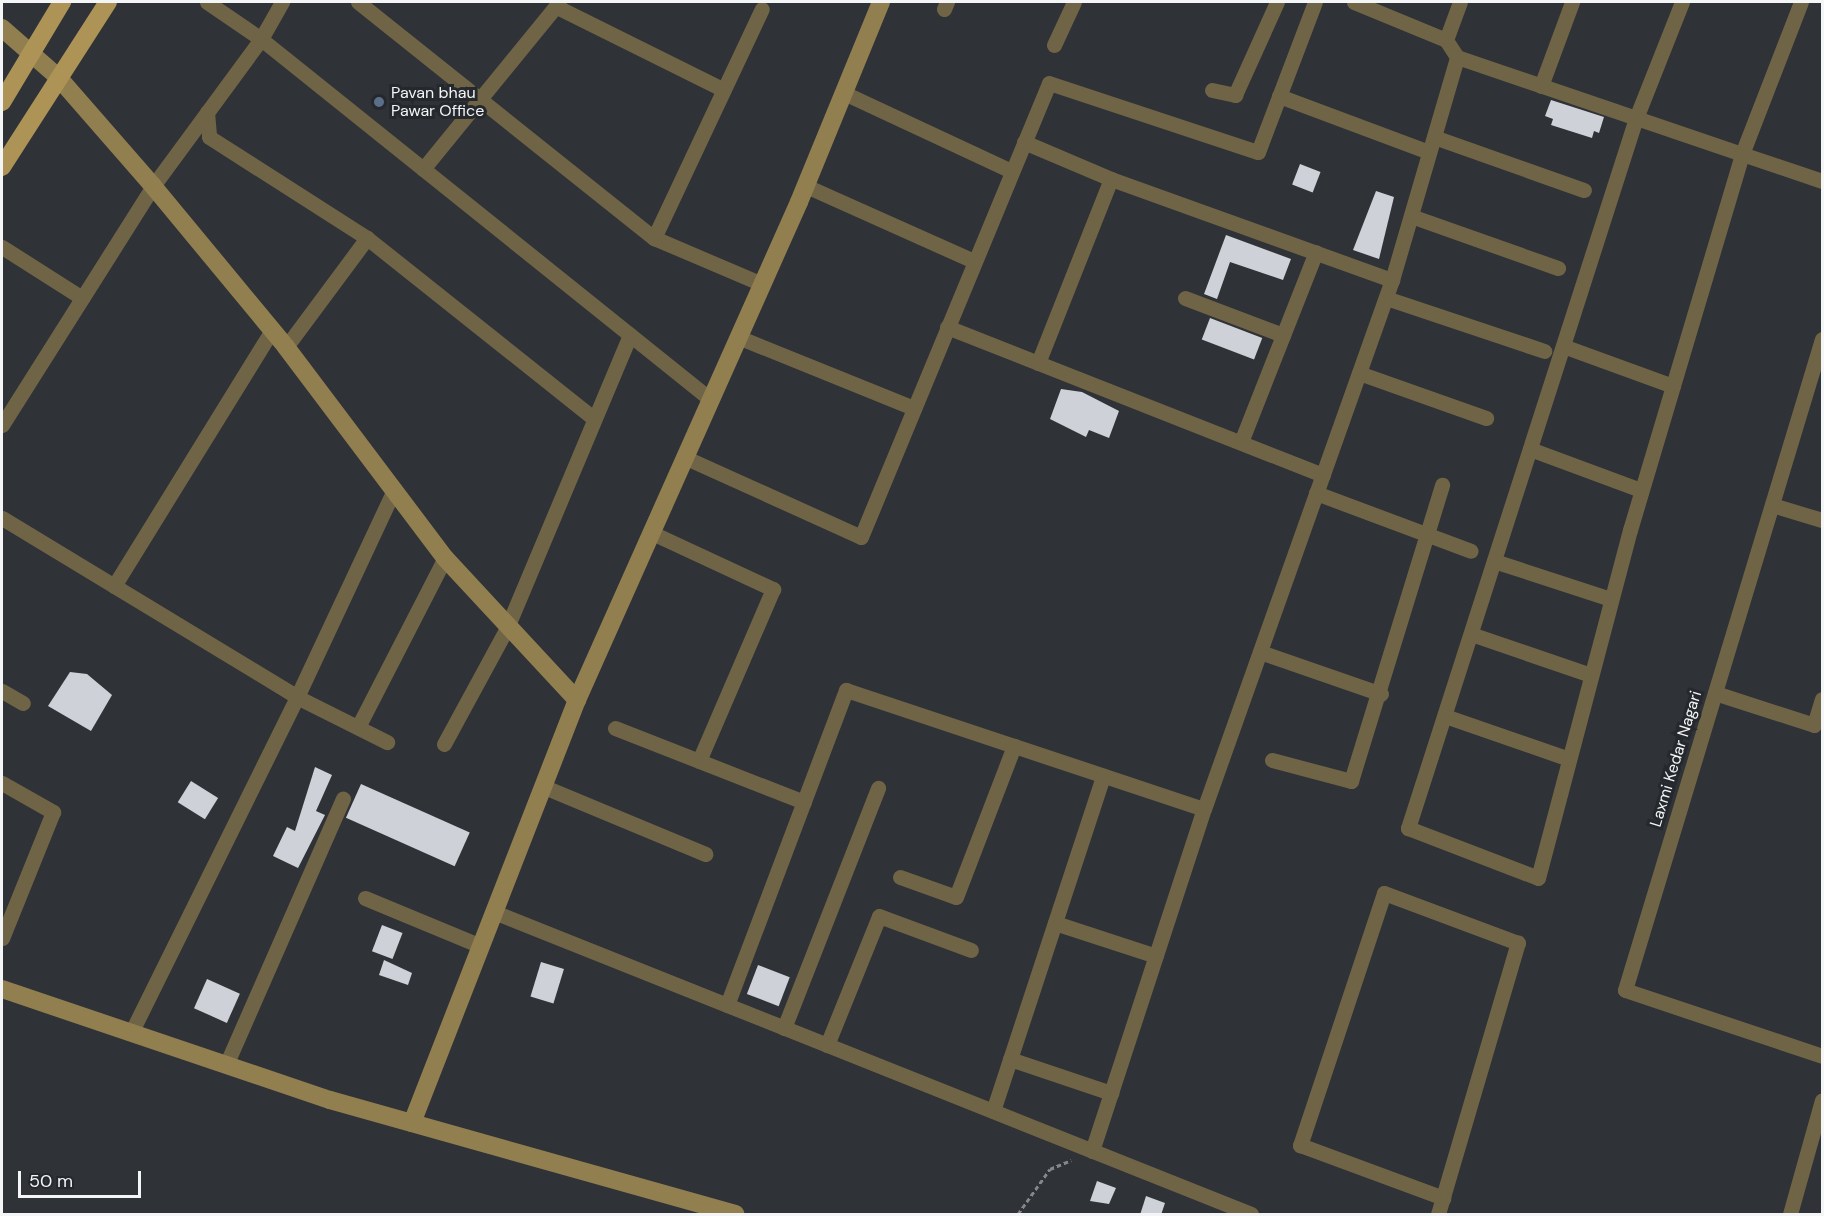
<!DOCTYPE html>
<style>
body{margin:0}
#map{position:relative;width:1824px;height:1216px;overflow:hidden;background:#2f3236;font-family:"DM Sans",sans-serif}
div>[style]{position:absolute}
[style*='--x']{left:calc(var(--x)*1px);top:calc(var(--y)*1px);width:calc(var(--w)*1px);rotate:calc(var(--a)*1deg)}
.building>*{inset:0;background:#ced1d7;transform-origin:0 0}
.path>*{height:3px;margin-top:-1.5px;transform-origin:0;background:repeating-linear-gradient(90deg,#85878a 0 4.5px,transparent 0 7.5px)}
.street>*{height:15px;margin:-7.5px;padding:0 7.5px;transform-origin:7.5px;border-radius:7.5px;background:#706446}
.secondary>*{height:18px;margin:-9px;padding:0 9px;transform-origin:9px;border-radius:9px;background:#927f50}
.primary>*{height:18px;margin:-9px;padding:0 9px;transform-origin:9px;border-radius:9px;background:#ad9456}
.dots>*{width:16px;height:16px;translate:-50% -50%;box-sizing:border-box;border:3px solid #25282c;border-radius:50%}
span{translate:-50% -50%;white-space:nowrap;text-align:center;line-height:1.15;-webkit-text-stroke:6px #25282c;paint-order:stroke}
.poi-label{font-size:16px;color:#f3f5f7}
.left{translate:0 -50%;text-align:left}
.street-label{font-size:16px;color:#f3f5f7}
.frame{position:absolute;inset:0;border:3px solid #f3f5f7;pointer-events:none}
.scale{position:absolute;left:18px;top:1171px;width:123px;height:27px;box-sizing:border-box;border:3px solid #f3f5f7;border-top:0;padding-left:8px;font-size:18px;line-height:21px;white-space:nowrap;color:#f3f5f7;-webkit-text-stroke:4px #25282c;paint-order:stroke}
</style>
<div id="map">
<div class="building">
<div style="clip-path:polygon(1551px 100px,1604px 117px,1599px 133px,1594px 131px,1592px 138px,1551px 125px,1553px 119px,1545px 116px)"></div>
<div style="left:1300px;top:164px;width:22px;height:22px;rotate:21deg"></div>
<div style="clip-path:polygon(1376px 191px,1394px 197px,1379px 259px,1353px 250px)"></div>
<div style="clip-path:polygon(1226px 235px,1291px 259px,1283px 280px,1230px 262px,1217px 299px,1204px 294px)"></div>
<div style="left:1210px;top:318px;width:56px;height:23px;rotate:21deg"></div>
<div style="clip-path:polygon(1061px 389px,1082px 392px,1119px 411px,1109px 438px,1089px 430px,1086px 437px,1050px 419px)"></div>
<div style="clip-path:polygon(70px 672px,87px 674px,112px 695px,91px 731px,48px 706px)"></div>
<div style="clip-path:polygon(315px 767px,332px 775px,316px 811px,325px 815px,298px 868px,273px 856px,287px 827px,295px 831px)"></div>
<div style="left:191px;top:781px;width:32px;height:25px;rotate:32deg"></div>
<div style="left:361px;top:784px;width:119px;height:37px;rotate:24deg"></div>
<div style="left:382px;top:925px;width:22px;height:28px;rotate:21deg"></div>
<div style="clip-path:polygon(384px 960px,412px 973px,408px 985px,379px 975px)"></div>
<div style="left:541px;top:962px;width:24px;height:36px;rotate:17deg"></div>
<div style="left:758px;top:965px;width:34px;height:31px;rotate:21deg"></div>
<div style="left:207px;top:979px;width:36px;height:32px;rotate:24deg"></div>
<div style="clip-path:polygon(1097px 1181px,1116px 1188px,1109px 1204px,1090px 1201px)"></div>
<div style="clip-path:polygon(1146px 1196px,1165px 1203px,1161px 1215px,1140px 1215px)"></div>
</div>
<div class="path">
<div style="--x:1018;--y:1214;--w:55;--a:-54.6"></div>
<div style="--x:1050;--y:1169;--w:23;--a:-23"></div>
</div>
<div class="street">
<div style="--x:207;--y:2;--w:65;--a:34.4"></div>
<div style="--x:261;--y:39;--w:576;--a:38.72"></div>
<div style="--x:358;--y:2;--w:379;--a:38.6"></div>
<div style="--x:654;--y:238;--w:253;--a:-64.8"></div>
<div style="--x:1354;--y:2;--w:100;--a:22.4"></div>
<div style="--x:1446;--y:40;--w:20;--a:57"></div>
<div style="--x:1457;--y:57;--w:301;--a:18.8"></div>
<div style="--x:1742;--y:154;--w:163;--a:-68.8"></div>
<div style="--x:1682;--y:2;--w:125;--a:111.6"></div>
<div style="--x:1636;--y:118;--w:746;--a:107.8"></div>
<div style="--x:1408;--y:828;--w:139;--a:21"></div>
<div style="--x:1538;--y:878;--w:360;--a:-75.2"></div>
<div style="--x:1630;--y:530;--w:392;--a:-73.4"></div>
<div style="--x:1742;--y:154;--w:84;--a:18.6"></div>
<div style="--x:557;--y:7;--w:186;--a:26.4"></div>
<div style="--x:944;--y:9;--w:8;--a:-67"></div>
<div style="--x:1446;--y:40;--w:40;--a:-69.8"></div>
<div style="--x:1054;--y:45;--w:47;--a:-65.1"></div>
<div style="--x:1541;--y:86;--w:90;--a:-69.7"></div>
<div style="--x:1212;--y:90;--w:24;--a:12"></div>
<div style="--x:1235;--y:95;--w:102;--a:-65.7"></div>
<div style="--x:844;--y:93;--w:184;--a:25"></div>
<div style="--x:1279;--y:96;--w:160;--a:20.5"></div>
<div style="--x:207;--y:112;--w:25;--a:85"></div>
<div style="--x:209;--y:137;--w:188;--a:32.6"></div>
<div style="--x:367;--y:238;--w:288;--a:38.5"></div>
<div style="--x:1434;--y:137;--w:159;--a:19.5"></div>
<div style="--x:1024;--y:142;--w:95;--a:23"></div>
<div style="--x:1111;--y:179;--w:299;--a:19.8"></div>
<div style="--x:1392;--y:280;--w:232;--a:-73.7"></div>
<div style="--x:423;--y:169;--w:215;--a:-50.8"></div>
<div style="--x:806;--y:186;--w:184;--a:24.1"></div>
<div style="--x:1411;--y:216;--w:156;--a:19.5"></div>
<div style="--x:654;--y:238;--w:117;--a:23.1"></div>
<div style="--x:2;--y:247;--w:95;--a:32.5"></div>
<div style="--x:1185;--y:298;--w:105;--a:20.7"></div>
<div style="--x:1386;--y:298;--w:167;--a:18.5"></div>
<div style="--x:947;--y:327;--w:404;--a:21.5"></div>
<div style="--x:738;--y:337;--w:190;--a:22"></div>
<div style="--x:1822;--y:339;--w:680;--a:106.84"></div>
<div style="--x:1625;--y:990;--w:208;--a:18.5"></div>
<div style="--x:1563;--y:346;--w:117;--a:20"></div>
<div style="--x:286;--y:347;--w:136;--a:-53.4"></div>
<div style="--x:1038;--y:363;--w:198;--a:-68.4"></div>
<div style="--x:1359;--y:373;--w:135;--a:19.5"></div>
<div style="--x:2;--y:425;--w:283;--a:-57.7"></div>
<div style="--x:153;--y:186;--w:182;--a:-53.7"></div>
<div style="--x:261;--y:39;--w:43;--a:-60.4"></div>
<div style="--x:1241;--y:442;--w:204;--a:-68.5"></div>
<div style="--x:1530;--y:449;--w:118;--a:20.3"></div>
<div style="--x:684;--y:457;--w:194;--a:24.3"></div>
<div style="--x:861;--y:537;--w:491;--a:-67.5"></div>
<div style="--x:1049;--y:83;--w:220;--a:18.3"></div>
<div style="--x:1258;--y:152;--w:160;--a:-69.2"></div>
<div style="--x:1316;--y:493;--w:165;--a:20.5"></div>
<div style="--x:1772;--y:505;--w:52;--a:16.7"></div>
<div style="--x:2;--y:518;--w:345;--a:31.2"></div>
<div style="--x:297;--y:697;--w:226;--a:-64.9"></div>
<div style="--x:650;--y:532;--w:136;--a:24.9"></div>
<div style="--x:773;--y:589;--w:187;--a:113.3"></div>
<div style="--x:1494;--y:561;--w:123;--a:18"></div>
<div style="--x:114;--y:586;--w:301;--a:-58.3"></div>
<div style="--x:1471;--y:634;--w:127;--a:18.9"></div>
<div style="--x:1260;--y:652;--w:128;--a:19.1"></div>
<div style="--x:2;--y:691;--w:24;--a:30"></div>
<div style="--x:1715;--y:693;--w:104;--a:17.9"></div>
<div style="--x:1814;--y:725;--w:27;--a:-73"></div>
<div style="--x:1445;--y:716;--w:131;--a:19.1"></div>
<div style="--x:358;--y:727;--w:190;--a:-62.8"></div>
<div style="--x:615;--y:728;--w:203;--a:21.4"></div>
<div style="--x:444;--y:744;--w:130;--a:-61.5"></div>
<div style="--x:506;--y:630;--w:320;--a:-67.2"></div>
<div style="--x:1272;--y:760;--w:82;--a:14.9"></div>
<div style="--x:1351;--y:781;--w:310;--a:-72.9"></div>
<div style="--x:2;--y:783;--w:59;--a:29.6"></div>
<div style="--x:53;--y:812;--w:136;--a:112"></div>
<div style="--x:542;--y:786;--w:177;--a:22.6"></div>
<div style="--x:900;--y:877;--w:59;--a:19.7"></div>
<div style="--x:956;--y:897;--w:162;--a:-69"></div>
<div style="--x:365;--y:898;--w:126;--a:22.5"></div>
<div style="--x:494;--y:912;--w:815;--a:21.75"></div>
<div style="--x:1055;--y:923;--w:106;--a:18.1"></div>
<div style="--x:727;--y:1005;--w:337;--a:-69.3"></div>
<div style="--x:846;--y:690;--w:377;--a:18.4"></div>
<div style="--x:784;--y:1028;--w:258;--a:-68.6"></div>
<div style="--x:131;--y:1033;--w:375;--a:-63.7"></div>
<div style="--x:297;--y:697;--w:101;--a:26.6"></div>
<div style="--x:827;--y:1045;--w:139;--a:-68"></div>
<div style="--x:879;--y:916;--w:98;--a:20.3"></div>
<div style="--x:1010;--y:1059;--w:107;--a:18.6"></div>
<div style="--x:226;--y:1065;--w:291;--a:-66.3"></div>
<div style="--x:993;--y:1111;--w:353;--a:-71.8"></div>
<div style="--x:1092;--y:1151;--w:360;--a:-71.9"></div>
<div style="--x:1204;--y:809;--w:561;--a:-70.44"></div>
<div style="--x:1438;--y:1214;--w:283;--a:-73.6"></div>
<div style="--x:1518;--y:943;--w:143;--a:-159.5"></div>
<div style="--x:1384;--y:893;--w:266;--a:108.4"></div>
<div style="--x:1300;--y:1145;--w:153;--a:20.3"></div>
<div style="--x:1790;--y:1214;--w:118;--a:-74.3"></div>
</div>
<div class="secondary">
<div style="--x:2;--y:28;--w:74;--a:41.2"></div>
<div style="--x:58;--y:77;--w:145;--a:48.9"></div>
<div style="--x:153;--y:186;--w:209;--a:50.4"></div>
<div style="--x:286;--y:347;--w:264;--a:53"></div>
<div style="--x:445;--y:558;--w:194;--a:47.1"></div>
<div style="--x:2;--y:989;--w:346;--a:18.7"></div>
<div style="--x:330;--y:1100;--w:421;--a:15.7"></div>
<div style="--x:412;--y:1123;--w:454;--a:-68.7"></div>
<div style="--x:577;--y:700;--w:545;--a:-65.97"></div>
<div style="--x:799;--y:202;--w:216;--a:-67.7"></div>
</div>
<div class="primary">
<div style="--x:2;--y:102;--w:117;--a:-59"></div>
<div style="--x:2;--y:167;--w:196;--a:-57.3"></div>
</div>
<div class="dots">
<div style="left:379px;top:102px;background:#5c6f8a"></div>
</div>
<div class="poi-label">
<span class="left" style="left:391px;top:102px">Pavan bhau<br>Pawar Office</span>
</div>
<div class="street-label">
<span style="left:1676px;top:759px;rotate:-73deg">Laxmi Kedar Nagari</span>
</div>
<div class="frame"></div>
<div class="scale">50 m</div>
</div>
